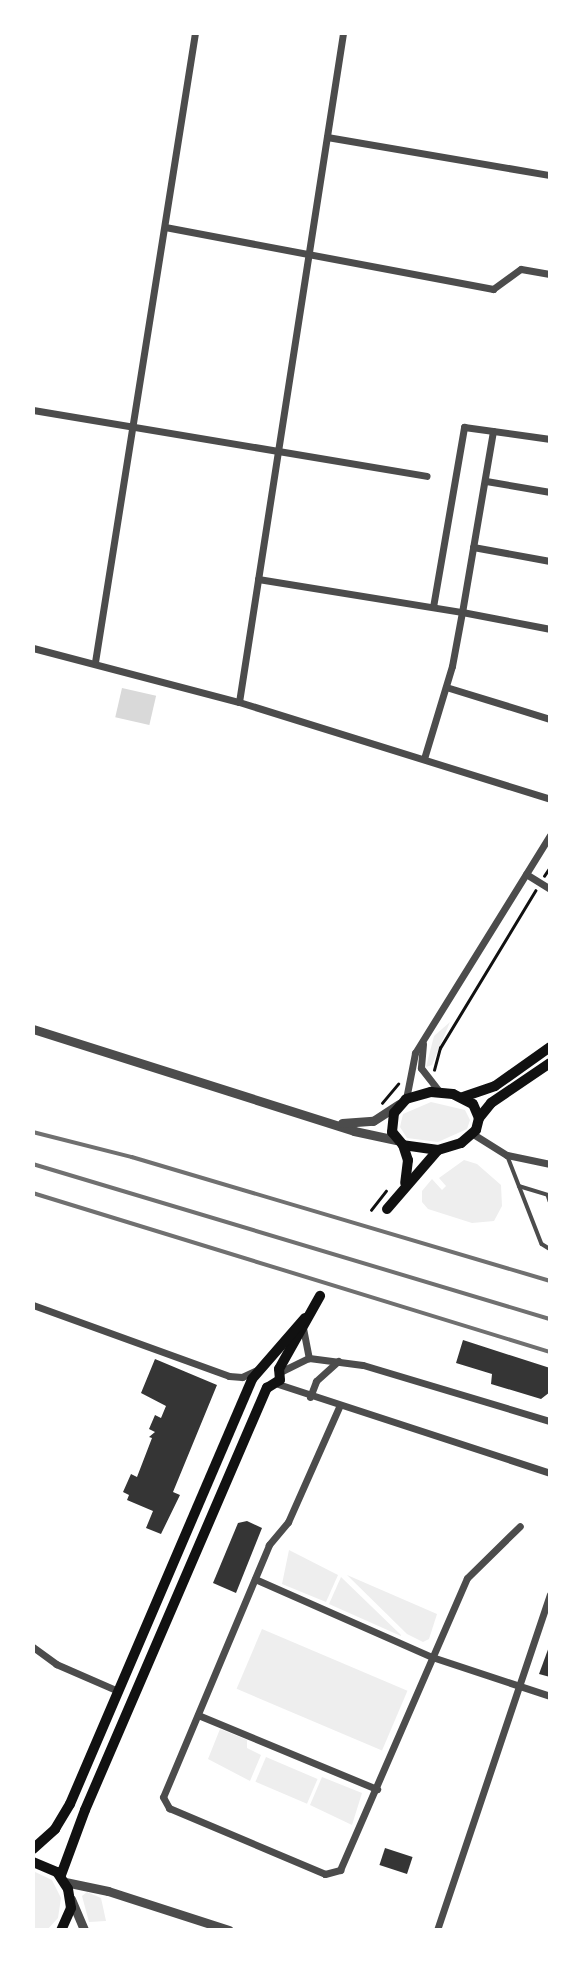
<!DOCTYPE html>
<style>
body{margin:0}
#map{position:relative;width:583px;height:1963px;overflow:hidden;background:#fff;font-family:"Libre Baskerville",serif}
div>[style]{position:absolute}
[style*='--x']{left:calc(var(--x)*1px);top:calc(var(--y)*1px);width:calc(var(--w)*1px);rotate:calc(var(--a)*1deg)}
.green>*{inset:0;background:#eee;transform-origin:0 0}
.water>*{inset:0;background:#d9d9d9;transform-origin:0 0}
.building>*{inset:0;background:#353535;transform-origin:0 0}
.path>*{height:2.5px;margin:-1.25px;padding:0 1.25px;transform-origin:1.25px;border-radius:1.25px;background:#111}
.service>*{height:3.5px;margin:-1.75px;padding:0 1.75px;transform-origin:1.75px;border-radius:1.75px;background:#4c4c4c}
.minor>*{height:7px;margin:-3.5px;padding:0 3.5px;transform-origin:3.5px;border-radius:3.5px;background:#4c4c4c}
.tertiary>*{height:9px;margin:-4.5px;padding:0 4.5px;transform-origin:4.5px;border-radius:4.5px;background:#4c4c4c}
.secondary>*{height:10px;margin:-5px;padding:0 5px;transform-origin:5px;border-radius:5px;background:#111}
.rail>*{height:3.5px;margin:-1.75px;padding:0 1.75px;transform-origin:1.75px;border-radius:1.75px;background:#707070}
span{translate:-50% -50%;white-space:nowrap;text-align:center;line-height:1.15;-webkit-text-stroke:7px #fff;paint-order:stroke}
.frame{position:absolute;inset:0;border:35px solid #fff;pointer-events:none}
</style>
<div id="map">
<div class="green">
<div style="clip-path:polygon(450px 1022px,432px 1065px,426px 1067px,434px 1036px)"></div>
<div style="clip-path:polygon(431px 1102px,465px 1110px,470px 1120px,467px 1129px,438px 1142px,407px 1138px,400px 1127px,403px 1114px)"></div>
<div style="clip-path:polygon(464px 1160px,477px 1164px,501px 1185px,502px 1206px,494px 1221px,472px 1223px,428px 1209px,422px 1202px,422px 1191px,432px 1179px,442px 1190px,446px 1186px,439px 1178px)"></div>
<div style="clip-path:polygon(289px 1550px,338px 1575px,326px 1602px,282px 1584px)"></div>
<div style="clip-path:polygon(347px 1575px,437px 1614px,429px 1639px,423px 1642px,407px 1634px)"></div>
<div style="clip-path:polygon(341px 1577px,401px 1635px,401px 1636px,329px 1604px)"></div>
<div style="left:262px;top:1629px;width:158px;height:65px;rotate:23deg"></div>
<div style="clip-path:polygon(220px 1729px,247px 1740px,247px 1748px,261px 1755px,250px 1781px,208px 1759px)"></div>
<div style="left:266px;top:1757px;width:56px;height:27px;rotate:23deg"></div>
<div style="clip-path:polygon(322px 1777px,362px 1793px,352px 1825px,310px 1805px)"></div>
<div style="clip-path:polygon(33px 1871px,52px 1880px,61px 1898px,58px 1918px,47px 1930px,33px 1930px)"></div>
<div style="clip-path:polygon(87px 1892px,101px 1898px,106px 1921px,89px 1922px,82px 1896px)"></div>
</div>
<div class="water">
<div style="left:122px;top:688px;width:35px;height:30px;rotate:13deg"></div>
</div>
<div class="building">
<div style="clip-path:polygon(463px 1340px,550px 1368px,550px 1392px,541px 1399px,491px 1384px,492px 1374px,456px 1363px)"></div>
<div style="clip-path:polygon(155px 1359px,217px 1385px,173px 1492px,180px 1495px,161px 1534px,146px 1528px,153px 1511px,127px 1500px,129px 1495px,123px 1492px,131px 1474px,137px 1477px,152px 1438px,149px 1437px,155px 1432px,149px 1429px,155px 1415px,161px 1418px,166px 1406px,141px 1393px)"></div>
<div style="clip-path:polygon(247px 1521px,262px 1528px,236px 1593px,213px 1583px,238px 1523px)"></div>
<div style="clip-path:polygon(550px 1644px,550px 1677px,539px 1674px)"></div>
<div style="left:385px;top:1848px;width:29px;height:18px;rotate:18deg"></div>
</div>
<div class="path">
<div style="--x:544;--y:876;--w:11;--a:-56"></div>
<div style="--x:434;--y:1070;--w:23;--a:-75"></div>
<div style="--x:440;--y:1048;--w:184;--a:-58.8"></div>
<div style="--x:382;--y:1103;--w:25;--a:-50"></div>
<div style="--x:371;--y:1210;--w:24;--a:-52"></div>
</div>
<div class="service">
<div style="--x:508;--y:1157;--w:93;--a:68.7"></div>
<div style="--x:542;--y:1244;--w:9;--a:32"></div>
<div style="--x:519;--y:1186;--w:30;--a:17"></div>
<div style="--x:548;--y:1195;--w:6;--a:72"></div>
</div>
<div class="minor">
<div style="--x:327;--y:137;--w:226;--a:9.7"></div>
<div style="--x:165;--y:227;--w:334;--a:10.7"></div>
<div style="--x:493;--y:289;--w:34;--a:-36"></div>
<div style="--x:521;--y:269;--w:29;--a:10"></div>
<div style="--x:33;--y:410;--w:399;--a:9.5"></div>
<div style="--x:493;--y:431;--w:184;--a:99.7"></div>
<div style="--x:462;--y:612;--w:90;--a:10.9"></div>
<div style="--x:486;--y:481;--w:65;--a:9.8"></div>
<div style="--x:473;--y:547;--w:78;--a:10.3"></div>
<div style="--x:258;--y:579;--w:207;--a:9.2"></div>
<div style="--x:462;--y:612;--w:55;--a:100.5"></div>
<div style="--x:452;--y:666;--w:97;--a:106.8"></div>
<div style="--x:433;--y:607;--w:183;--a:-80.2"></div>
<div style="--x:464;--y:427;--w:87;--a:7.9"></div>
<div style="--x:33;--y:648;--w:213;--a:14.7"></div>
<div style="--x:239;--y:702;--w:326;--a:17.3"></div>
<div style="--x:95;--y:662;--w:637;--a:-80.97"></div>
<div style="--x:446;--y:687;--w:109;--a:17.1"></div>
<div style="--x:239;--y:702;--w:677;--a:-81.16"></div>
<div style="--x:526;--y:874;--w:28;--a:32"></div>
<div style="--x:423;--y:1044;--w:24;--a:95"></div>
<div style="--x:421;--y:1068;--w:29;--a:52"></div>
<div style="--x:406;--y:1099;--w:47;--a:-78.9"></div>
<div style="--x:415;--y:1053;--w:256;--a:-58.2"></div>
<div style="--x:473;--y:1134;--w:40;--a:32"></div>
<div style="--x:507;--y:1155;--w:44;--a:11.8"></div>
<div style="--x:33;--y:1305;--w:208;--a:19.9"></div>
<div style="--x:229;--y:1376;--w:13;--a:4"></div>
<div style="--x:242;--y:1377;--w:17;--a:-25"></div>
<div style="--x:303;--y:1328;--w:31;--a:79"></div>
<div style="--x:280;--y:1372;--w:32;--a:-26"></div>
<div style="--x:309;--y:1358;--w:54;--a:7.4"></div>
<div style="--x:363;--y:1365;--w:195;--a:16.7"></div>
<div style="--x:278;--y:1384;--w:286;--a:18.1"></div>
<div style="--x:310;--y:1397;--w:17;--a:-69"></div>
<div style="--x:316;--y:1381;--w:30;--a:-42"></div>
<div style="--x:339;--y:1407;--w:126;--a:113.9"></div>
<div style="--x:288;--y:1522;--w:30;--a:130"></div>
<div style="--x:269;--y:1545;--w:273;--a:112.8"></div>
<div style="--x:163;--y:1797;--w:13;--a:61"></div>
<div style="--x:169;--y:1808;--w:169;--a:22.9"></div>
<div style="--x:325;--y:1874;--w:16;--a:-15"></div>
<div style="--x:340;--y:1870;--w:318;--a:-66.5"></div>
<div style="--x:467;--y:1578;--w:74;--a:-44.5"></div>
<div style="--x:255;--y:1579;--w:193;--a:23.8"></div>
<div style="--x:432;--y:1657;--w:124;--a:18.3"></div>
<div style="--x:33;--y:1647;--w:29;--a:36"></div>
<div style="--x:56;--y:1664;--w:68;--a:23.5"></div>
<div style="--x:198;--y:1715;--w:194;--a:22.5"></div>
<div style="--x:437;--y:1930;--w:354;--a:-71.4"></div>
</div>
<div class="tertiary">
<div style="--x:33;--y:1029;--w:337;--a:17.6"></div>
<div style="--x:354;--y:1131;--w:43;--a:12.1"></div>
<div style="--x:342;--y:1123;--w:31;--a:-4"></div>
<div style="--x:373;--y:1121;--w:31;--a:-33"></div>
<div style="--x:65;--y:1882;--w:44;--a:11.8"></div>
<div style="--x:108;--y:1891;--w:127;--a:17.9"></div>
<div style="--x:71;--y:1899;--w:34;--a:67"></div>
</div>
<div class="secondary">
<div style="--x:431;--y:1092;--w:22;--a:5"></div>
<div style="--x:453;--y:1094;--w:22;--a:27"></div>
<div style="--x:473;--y:1104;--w:15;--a:67"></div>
<div style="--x:479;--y:1118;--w:12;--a:104"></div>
<div style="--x:476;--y:1130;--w:20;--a:139"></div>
<div style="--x:461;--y:1143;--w:24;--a:163"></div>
<div style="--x:438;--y:1150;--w:35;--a:-172"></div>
<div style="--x:403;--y:1145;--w:17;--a:-130"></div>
<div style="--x:392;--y:1132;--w:19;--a:-84"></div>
<div style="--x:394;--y:1113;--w:18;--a:-49"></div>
<div style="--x:406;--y:1099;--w:26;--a:-16"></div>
<div style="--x:463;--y:1097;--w:34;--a:-19"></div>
<div style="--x:495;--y:1086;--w:67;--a:-35.3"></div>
<div style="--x:479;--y:1118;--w:19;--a:-51"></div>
<div style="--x:491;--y:1103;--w:71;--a:-34.1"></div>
<div style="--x:403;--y:1145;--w:16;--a:72"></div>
<div style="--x:408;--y:1160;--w:23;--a:97"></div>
<div style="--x:387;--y:1209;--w:78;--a:-49.2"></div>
<div style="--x:279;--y:1369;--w:84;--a:-60.7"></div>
<div style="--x:267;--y:1388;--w:15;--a:-32"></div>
<div style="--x:280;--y:1380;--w:11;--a:-95"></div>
<div style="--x:33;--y:1849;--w:30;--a:-42"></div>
<div style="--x:55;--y:1829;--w:29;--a:-59"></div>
<div style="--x:70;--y:1804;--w:462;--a:-66.8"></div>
<div style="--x:252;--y:1379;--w:81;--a:-49"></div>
<div style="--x:33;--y:1862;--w:26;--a:23"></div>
<div style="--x:57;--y:1872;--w:20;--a:57"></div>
<div style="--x:68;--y:1889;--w:19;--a:81"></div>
<div style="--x:71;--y:1908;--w:24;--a:114"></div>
<div style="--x:61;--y:1875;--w:69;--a:-69.7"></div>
<div style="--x:85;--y:1810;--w:460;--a:-66.7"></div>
</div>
<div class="rail">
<div style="--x:33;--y:1132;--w:102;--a:14.2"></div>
<div style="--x:132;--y:1157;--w:436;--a:16.5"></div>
<div style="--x:33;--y:1164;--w:540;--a:16.69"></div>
<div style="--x:33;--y:1193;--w:541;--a:17.09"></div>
</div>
<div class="frame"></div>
</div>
